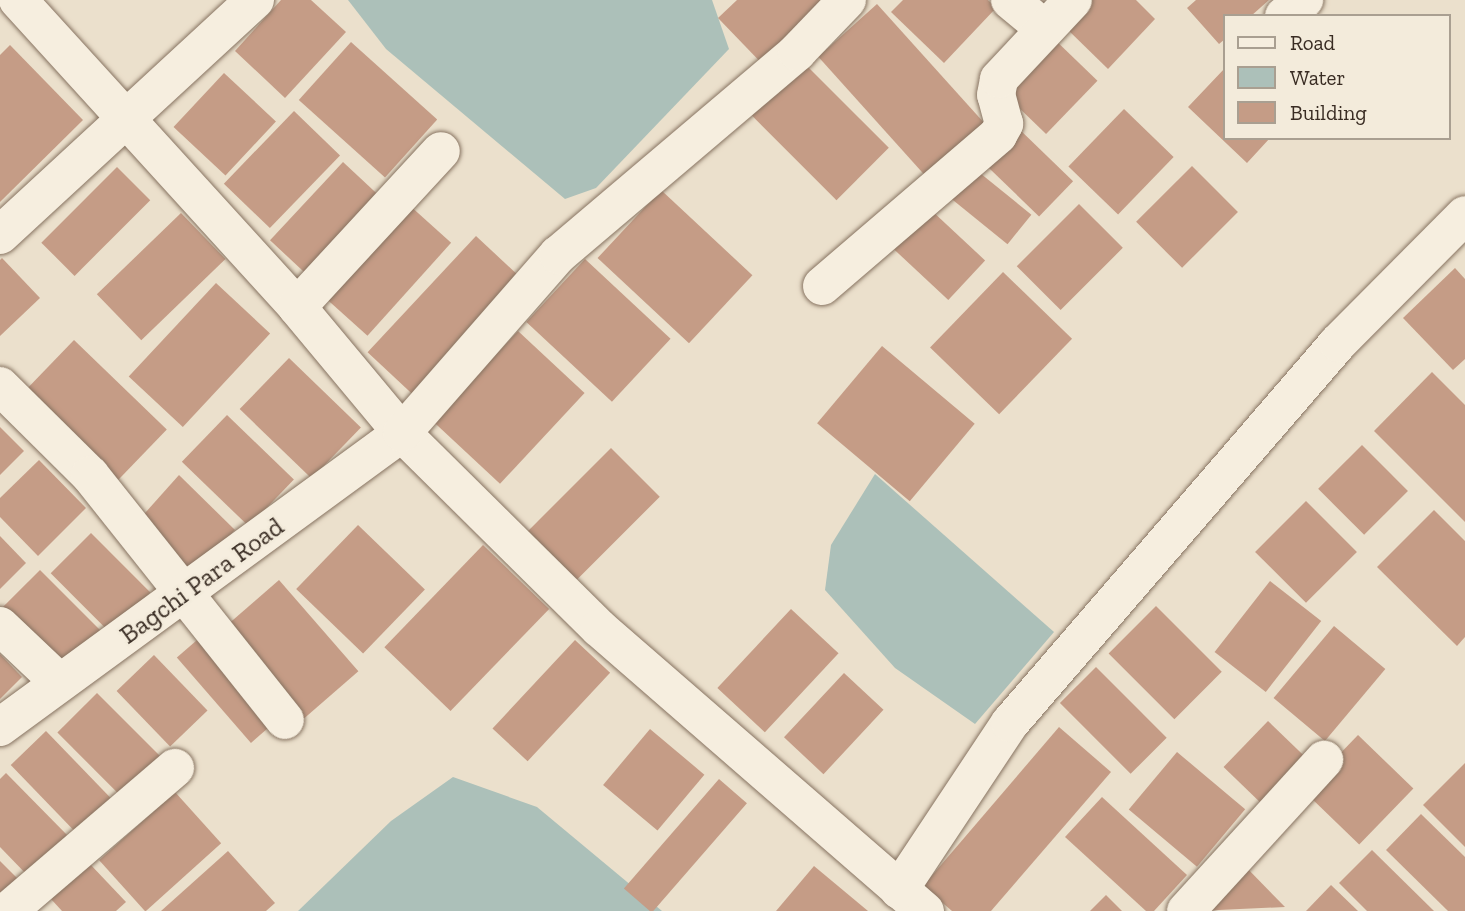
<!DOCTYPE html>
<style>
body{margin:0}
#map{position:relative;width:1465px;height:911px;overflow:hidden;background:#ebe0cc;font-family:"Zilla Slab",serif}
div>[style]{position:absolute}
[style*='--x']{left:calc(var(--x)*1px);top:calc(var(--y)*1px);width:calc(var(--w)*1px);rotate:calc(var(--a)*1deg)}
.water>*{inset:0;background:#acc0b9}
.building>*{inset:0;background:#c59c86;transform-origin:0 0}
.roads{filter:drop-shadow(0 0 2px #877361) drop-shadow(0 0 2px #877361)}
.minor>*{height:38px;margin:-19px;padding:0 19px;transform-origin:19px;border-radius:19px;background:#f6eedf}
span{translate:-50% -50%;white-space:nowrap;text-align:center;line-height:1.15;-webkit-text-stroke:5px #f3ebdb;paint-order:stroke}
.street-label{font-size:26px;color:#392c23}
.legend{position:absolute;left:1223px;top:14px;width:228px;height:126px;box-sizing:border-box;background:#f3ebdb;border:2px solid #a99f91;margin:0;padding:9px 12px;list-style:none;font-size:21px;color:#392c23}
.legend li{display:flex;align-items:center;gap:14px;height:35px}
.legend b{width:35px;border:2px solid #a99f91}
</style>
<div id="map">
<div class="water">
<div style="clip-path:polygon(348px 0,712px 0,729px 49px,596px 188px,565px 199px,386px 49px)"></div>
<div style="clip-path:polygon(875px 474px,1054px 632px,975px 724px,895px 668px,825px 590px,831px 545px)"></div>
<div style="clip-path:polygon(453px 777px,537px 807px,662px 911px,298px 911px,391px 821px)"></div>
</div>
<div class="building">
<div style="clip-path:polygon(281px 0,311px 0,346px 32px,285px 98px,235px 51px)"></div>
<div style="clip-path:polygon(737px 0,825px 0,769px 71px,718px 18px)"></div>
<div style="clip-path:polygon(903px 0,988px 0,996px 8px,944px 63px,891px 12px)"></div>
<div style="clip-path:polygon(1091px 0,1136px 0,1155px 19px,1108px 69px,1065px 27px)"></div>
<div style="clip-path:polygon(1196px 0,1269px 0,1251px 16px,1225px 16px,1225px 39px,1219px 44px,1187px 8px)"></div>
<div style="left:877px;top:4px;width:176px;height:79px;rotate:48deg"></div>
<div style="left:1050px;top:35px;width:66px;height:74px;rotate:44deg"></div>
<div style="left:351px;top:42px;width:116px;height:78px;rotate:42deg"></div>
<div style="clip-path:polygon(10px 45px,83px 120px,0 202px,0 55px)"></div>
<div style="left:799px;top:58px;width:127px;height:74px;rotate:45deg"></div>
<div style="clip-path:polygon(1225px 68px,1225px 138px,1270px 138px,1247px 163px,1188px 107px)"></div>
<div style="left:224px;top:73px;width:71px;height:74px;rotate:43deg"></div>
<div style="left:1124px;top:109px;width:69px;height:80px;rotate:44deg"></div>
<div style="left:294px;top:111px;width:64px;height:101px;rotate:44deg"></div>
<div style="left:1017px;top:127px;width:78px;height:49px;rotate:44deg"></div>
<div style="left:343px;top:162px;width:59px;height:107px;rotate:43deg"></div>
<div style="left:970px;top:165px;width:79px;height:38px;rotate:39deg"></div>
<div style="left:1192px;top:166px;width:65px;height:79px;rotate:45deg"></div>
<div style="left:117px;top:167px;width:47px;height:107px;rotate:45deg"></div>
<div style="left:661px;top:190px;width:125px;height:93px;rotate:43deg"></div>
<div style="left:408px;top:204px;width:58px;height:125px;rotate:42deg"></div>
<div style="left:1079px;top:204px;width:62px;height:88px;rotate:45deg"></div>
<div style="left:931px;top:210px;width:74px;height:54px;rotate:43deg"></div>
<div style="left:181px;top:213px;width:64px;height:117px;rotate:46deg"></div>
<div style="left:476px;top:236px;width:67px;height:159px;rotate:43deg"></div>
<div style="clip-path:polygon(2px 258px,40px 298px,0 336px,0 260px)"></div>
<div style="left:585px;top:259px;width:117px;height:86px;rotate:43deg"></div>
<div style="clip-path:polygon(1455px 268px,1465px 279px,1465px 359px,1453px 370px,1403px 318px)"></div>
<div style="left:1003px;top:272px;width:96px;height:105px;rotate:44deg"></div>
<div style="left:216px;top:283px;width:74px;height:128px;rotate:43deg"></div>
<div style="left:518px;top:331px;width:91px;height:124px;rotate:43deg"></div>
<div style="left:74px;top:340px;width:129px;height:76px;rotate:44deg"></div>
<div style="left:882px;top:346px;width:121px;height:101px;rotate:40deg"></div>
<div style="left:289px;top:358px;width:100px;height:71px;rotate:44deg"></div>
<div style="clip-path:polygon(1432px 372px,1465px 405px,1465px 522px,1374px 431px)"></div>
<div style="left:227px;top:415px;width:93px;height:65px;rotate:44deg"></div>
<div style="clip-path:polygon(0 427px,24px 451px,0 475px)"></div>
<div style="left:1362px;top:445px;width:65px;height:62px;rotate:45deg"></div>
<div style="left:611px;top:448px;width:69px;height:124px;rotate:45deg"></div>
<div style="clip-path:polygon(39px 460px,86px 508px,38px 556px,0 517px,0 498px)"></div>
<div style="clip-path:polygon(179px 475px,235px 530px,184px 583px,137px 522px)"></div>
<div style="left:1306px;top:501px;width:72px;height:72px;rotate:45deg"></div>
<div style="clip-path:polygon(1434px 510px,1465px 541px,1465px 637px,1457px 646px,1377px 567px)"></div>
<div style="left:358px;top:525px;width:93px;height:89px;rotate:44deg"></div>
<div style="left:91px;top:533px;width:84px;height:57px;rotate:45deg"></div>
<div style="clip-path:polygon(0 536px,26px 563px,0 589px)"></div>
<div style="left:483px;top:545px;width:92px;height:142px;rotate:44deg"></div>
<div style="left:40px;top:570px;width:87px;height:56px;rotate:45deg"></div>
<div style="left:279px;top:580px;width:121px;height:82px;rotate:49deg"></div>
<div style="left:1270px;top:581px;width:65px;height:90px;rotate:38deg"></div>
<div style="left:1156px;top:606px;width:93px;height:67px;rotate:45deg"></div>
<div style="left:791px;top:609px;width:65px;height:108px;rotate:43deg"></div>
<div style="left:1334px;top:626px;width:67px;height:94px;rotate:40deg"></div>
<div style="left:204px;top:634px;width:113px;height:36px;rotate:49deg"></div>
<div style="left:575px;top:640px;width:48px;height:121px;rotate:43deg"></div>
<div style="clip-path:polygon(0 654px,22px 677px,0 699px)"></div>
<div style="left:154px;top:655px;width:77px;height:52px;rotate:46deg"></div>
<div style="left:1096px;top:667px;width:100px;height:51px;rotate:45deg"></div>
<div style="left:844px;top:673px;width:54px;height:88px;rotate:43deg"></div>
<div style="left:97px;top:693px;width:98px;height:56px;rotate:45deg"></div>
<div style="left:1268px;top:721px;width:54px;height:64px;rotate:44deg"></div>
<div style="clip-path:polygon(1059px 727px,1111px 772px,991px 911px,952px 911px,923px 886px)"></div>
<div style="left:650px;top:729px;width:71px;height:73px;rotate:40deg"></div>
<div style="left:46px;top:731px;width:100px;height:49px;rotate:46deg"></div>
<div style="left:1358px;top:735px;width:77px;height:78px;rotate:44deg"></div>
<div style="left:1177px;top:752px;width:89px;height:75px;rotate:40deg"></div>
<div style="clip-path:polygon(1465px 763px,1465px 847px,1423px 805px)"></div>
<div style="clip-path:polygon(6px 773px,70px 838px,30px 878px,0 847px,0 779px)"></div>
<div style="left:719px;top:779px;width:37px;height:145px;rotate:41deg"></div>
<div style="left:175px;top:792px;width:69px;height:102px;rotate:48deg"></div>
<div style="clip-path:polygon(1102px 797px,1187px 875px,1154px 911px,1146px 911px,1065px 837px)"></div>
<div style="clip-path:polygon(1421px 814px,1465px 857px,1465px 911px,1448px 911px,1386px 850px)"></div>
<div style="clip-path:polygon(1372px 850px,1434px 911px,1367px 911px,1339px 883px)"></div>
<div style="clip-path:polygon(228px 851px,275px 903px,266px 911px,161px 911px)"></div>
<div style="clip-path:polygon(0 861px,22px 883px,0 905px)"></div>
<div style="clip-path:polygon(89px 863px,126px 902px,116px 911px,62px 911px,51px 899px)"></div>
<div style="clip-path:polygon(1243px 864px,1285px 907px,1197px 911px)"></div>
<div style="clip-path:polygon(814px 866px,868px 911px,776px 911px)"></div>
<div style="clip-path:polygon(1331px 885px,1358px 911px,1306px 911px)"></div>
<div style="clip-path:polygon(1106px 895px,1122px 911px,1090px 911px)"></div>
</div>
<div class="roads">
<div class="minor">
<div style="--x:18;--y:0;--w:415;--a:47.7"></div>
<div style="--x:297;--y:307;--w:164;--a:50.2"></div>
<div style="--x:402;--y:433;--w:277;--a:44.7"></div>
<div style="--x:599;--y:628;--w:432;--a:41"></div>
<div style="--x:1010;--y:0;--w:45;--a:39.6"></div>
<div style="--x:1284;--y:16;--w:26;--a:-39"></div>
<div style="--x:0;--y:235;--w:347;--a:-42.7"></div>
<div style="--x:822;--y:286;--w:232;--a:-40.6"></div>
<div style="--x:998;--y:135;--w:13;--a:-61"></div>
<div style="--x:1004;--y:124;--w:30;--a:-105"></div>
<div style="--x:996;--y:95;--w:16;--a:-79"></div>
<div style="--x:999;--y:79;--w:108;--a:-46.9"></div>
<div style="--x:297;--y:307;--w:212;--a:-47.3"></div>
<div style="--x:0;--y:386;--w:127;--a:44.7"></div>
<div style="--x:90;--y:475;--w:313;--a:51.5"></div>
<div style="--x:0;--y:626;--w:80;--a:43.5"></div>
<div style="--x:0;--y:727;--w:498;--a:-36.2"></div>
<div style="--x:402;--y:433;--w:237;--a:-48.8"></div>
<div style="--x:558;--y:255;--w:314;--a:-40.3"></div>
<div style="--x:797;--y:52;--w:72;--a:-46.1"></div>
<div style="--x:899;--y:890;--w:201;--a:-56.4"></div>
<div style="--x:1010;--y:723;--w:502;--a:-49.2"></div>
<div style="--x:1338;--y:343;--w:180;--a:-45.2"></div>
<div style="--x:8;--y:911;--w:220;--a:-40.6"></div>
<div style="--x:1186;--y:911;--w:205;--a:-47.6"></div>
</div>
</div>
<div class="street-label">
<span style="left:202px;top:581px;rotate:-36deg">Bagchi Para Road</span>
</div>
<ul class="legend">
<li><b style="height:9px;background:#f6eedf"></b>Road</li>
<li><b style="height:19px;background:#acc0b9"></b>Water</li>
<li><b style="height:19px;background:#c59c86"></b>Building</li>
</ul>
</div>
